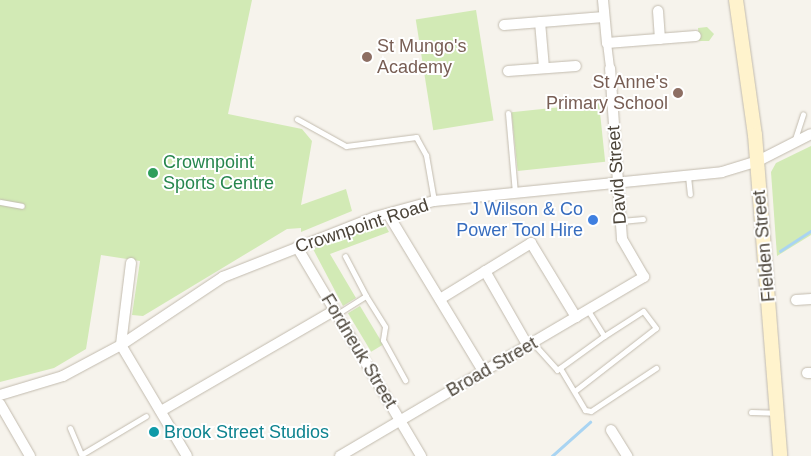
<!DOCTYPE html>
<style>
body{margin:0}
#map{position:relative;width:811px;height:456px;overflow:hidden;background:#f6f3ec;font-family:Arial,sans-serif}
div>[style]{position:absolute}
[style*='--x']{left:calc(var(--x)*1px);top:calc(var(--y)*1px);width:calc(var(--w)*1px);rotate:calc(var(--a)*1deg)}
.green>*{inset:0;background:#d2eab5;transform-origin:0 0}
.stream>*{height:2.5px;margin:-1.25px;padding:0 1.25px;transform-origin:1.25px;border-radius:1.25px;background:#a9d4f2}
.roads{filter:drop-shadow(0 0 1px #c2bbae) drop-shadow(0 0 1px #c2bbae)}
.service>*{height:5px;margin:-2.5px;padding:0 2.5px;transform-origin:2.5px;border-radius:2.5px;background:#fff}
.pedestrian>*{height:8px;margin:-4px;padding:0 4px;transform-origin:4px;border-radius:4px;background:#fff}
.minor>*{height:10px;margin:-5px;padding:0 5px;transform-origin:5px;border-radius:5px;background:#fff}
.secondary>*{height:14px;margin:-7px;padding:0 7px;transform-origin:7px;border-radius:7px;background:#fff3cd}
.dots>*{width:14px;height:14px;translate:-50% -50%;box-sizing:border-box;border:2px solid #fff;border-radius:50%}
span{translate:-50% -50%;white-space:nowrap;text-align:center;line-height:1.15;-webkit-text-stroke:4px #fff;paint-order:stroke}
.education-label{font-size:18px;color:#785e54}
.left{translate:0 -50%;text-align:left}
.right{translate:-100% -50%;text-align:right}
.leisure-label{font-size:18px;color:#27864d}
.street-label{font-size:18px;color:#4b4439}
.shop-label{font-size:18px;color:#366cbe}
.culture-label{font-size:18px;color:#0d838f}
</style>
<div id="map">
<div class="green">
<div style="clip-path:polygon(0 0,252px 0,228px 114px,302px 129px,312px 141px,301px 205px,346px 189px,352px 211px,301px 232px,301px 228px,287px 229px,143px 316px,132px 315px,140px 261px,101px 255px,86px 349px,54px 368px,0 382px)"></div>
<div style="left:476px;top:10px;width:112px;height:61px;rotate:81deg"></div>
<div style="clip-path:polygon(707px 27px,714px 34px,709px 41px,699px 41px,698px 28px)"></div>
<div style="left:599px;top:103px;width:59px;height:88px;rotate:84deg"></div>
<div style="clip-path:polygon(811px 146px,811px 235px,777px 256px,771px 172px,776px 163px)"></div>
<div style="clip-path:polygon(384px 223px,389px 232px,330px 254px,356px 298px,343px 306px,313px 249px)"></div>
<div style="left:360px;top:306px;width:45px;height:14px;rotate:59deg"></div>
</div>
<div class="stream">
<div style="--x:780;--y:251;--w:37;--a:-33"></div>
<div style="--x:552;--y:456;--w:51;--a:-41.8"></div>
</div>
<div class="roads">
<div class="service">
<div style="--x:508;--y:113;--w:80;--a:85"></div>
<div style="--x:297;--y:119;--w:56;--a:28.9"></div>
<div style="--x:346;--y:146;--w:71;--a:-7.3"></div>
<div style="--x:416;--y:137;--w:21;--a:61"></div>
<div style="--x:426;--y:155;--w:47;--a:80.1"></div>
<div style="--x:794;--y:142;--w:29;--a:-72"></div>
<div style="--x:688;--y:176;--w:18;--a:84"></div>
<div style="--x:0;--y:202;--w:22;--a:10"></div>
<div style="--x:621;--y:221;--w:22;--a:-5"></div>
<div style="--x:366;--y:296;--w:36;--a:58"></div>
<div style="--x:385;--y:327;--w:13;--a:99"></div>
<div style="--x:383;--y:340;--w:46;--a:61.2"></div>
<div style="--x:337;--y:314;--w:34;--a:-32"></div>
<div style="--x:366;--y:296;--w:45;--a:-117.7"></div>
<div style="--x:533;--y:343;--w:36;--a:48"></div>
<div style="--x:557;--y:370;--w:58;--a:-35.9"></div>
<div style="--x:560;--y:368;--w:49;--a:59.2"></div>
<div style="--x:585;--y:410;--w:6;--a:9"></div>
<div style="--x:591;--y:411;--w:78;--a:-33.5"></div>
<div style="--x:576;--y:390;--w:101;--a:-37.8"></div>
<div style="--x:656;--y:328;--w:21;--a:-127"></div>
<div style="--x:643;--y:311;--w:46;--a:147.3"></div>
<div style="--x:604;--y:336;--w:31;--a:-122"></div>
<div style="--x:751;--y:412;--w:24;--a:2"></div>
<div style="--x:70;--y:428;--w:30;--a:67"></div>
<div style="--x:84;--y:453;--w:72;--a:-30.8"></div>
</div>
<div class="pedestrian">
<div style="--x:607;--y:43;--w:25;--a:83"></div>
</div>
<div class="minor">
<div style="--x:603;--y:0;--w:43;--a:84.7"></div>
<div style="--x:607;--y:43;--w:89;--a:-4.5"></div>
<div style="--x:658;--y:11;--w:28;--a:86"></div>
<div style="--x:540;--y:22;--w:46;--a:85"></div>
<div style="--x:504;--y:25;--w:100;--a:-4.6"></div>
<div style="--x:508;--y:71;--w:68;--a:-4.2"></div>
<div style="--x:388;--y:214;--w:184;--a:58.8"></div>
<div style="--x:297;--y:247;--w:243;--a:59.3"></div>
<div style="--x:131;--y:263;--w:83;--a:97"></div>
<div style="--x:121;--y:345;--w:129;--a:59.3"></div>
<div style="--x:485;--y:271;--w:86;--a:60.2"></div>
<div style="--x:440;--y:299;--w:107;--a:-31.6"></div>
<div style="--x:531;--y:243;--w:87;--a:58.7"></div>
<div style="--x:796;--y:300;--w:15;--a:-4"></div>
<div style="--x:807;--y:373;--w:4;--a:0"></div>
<div style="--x:0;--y:395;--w:66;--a:-16.8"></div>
<div style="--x:63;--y:376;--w:66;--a:-28.1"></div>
<div style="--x:121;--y:345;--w:123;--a:-33.7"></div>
<div style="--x:223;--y:277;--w:163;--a:-21.5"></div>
<div style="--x:375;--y:217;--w:61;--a:-15.2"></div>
<div style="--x:434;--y:201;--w:289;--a:-5.7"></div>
<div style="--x:722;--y:172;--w:38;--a:-17"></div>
<div style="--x:758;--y:161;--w:59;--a:-27"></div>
<div style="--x:0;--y:404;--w:60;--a:60"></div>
<div style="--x:161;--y:411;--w:201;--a:-30.1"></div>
<div style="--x:611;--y:430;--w:31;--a:58"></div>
<div style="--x:340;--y:456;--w:353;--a:-30.5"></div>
<div style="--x:644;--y:277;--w:44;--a:-120.1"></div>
<div style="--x:622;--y:239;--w:171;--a:-94"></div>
</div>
<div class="secondary">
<div style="--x:736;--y:0;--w:136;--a:82"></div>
<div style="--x:755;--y:135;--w:322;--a:85.5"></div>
</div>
</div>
<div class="dots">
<div style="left:367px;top:57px;background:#8d6e63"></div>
<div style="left:678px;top:93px;background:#8d6e63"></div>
<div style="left:153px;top:173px;background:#2e9e5b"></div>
<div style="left:593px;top:220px;background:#3f7fe0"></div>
<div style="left:154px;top:432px;background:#0f9aa8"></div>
</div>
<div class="education-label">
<span class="left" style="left:377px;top:57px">St Mungo's<br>Academy</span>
<span class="right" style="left:668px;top:93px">St Anne's<br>Primary School</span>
</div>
<div class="leisure-label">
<span class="left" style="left:163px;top:173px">Crownpoint<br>Sports Centre</span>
</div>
<div class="street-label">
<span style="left:617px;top:175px;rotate:-94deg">David Street</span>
<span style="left:362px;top:226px;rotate:-18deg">Crownpoint Road</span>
<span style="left:764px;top:246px;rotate:-95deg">Fielden Street</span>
<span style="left:359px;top:351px;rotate:59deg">Fordneuk Street</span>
<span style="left:492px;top:367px;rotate:-30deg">Broad Street</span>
</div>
<div class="shop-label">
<span class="right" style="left:583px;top:220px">J Wilson &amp; Co<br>Power Tool Hire</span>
</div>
<div class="culture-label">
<span class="left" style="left:164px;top:432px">Brook Street Studios</span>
</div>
</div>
